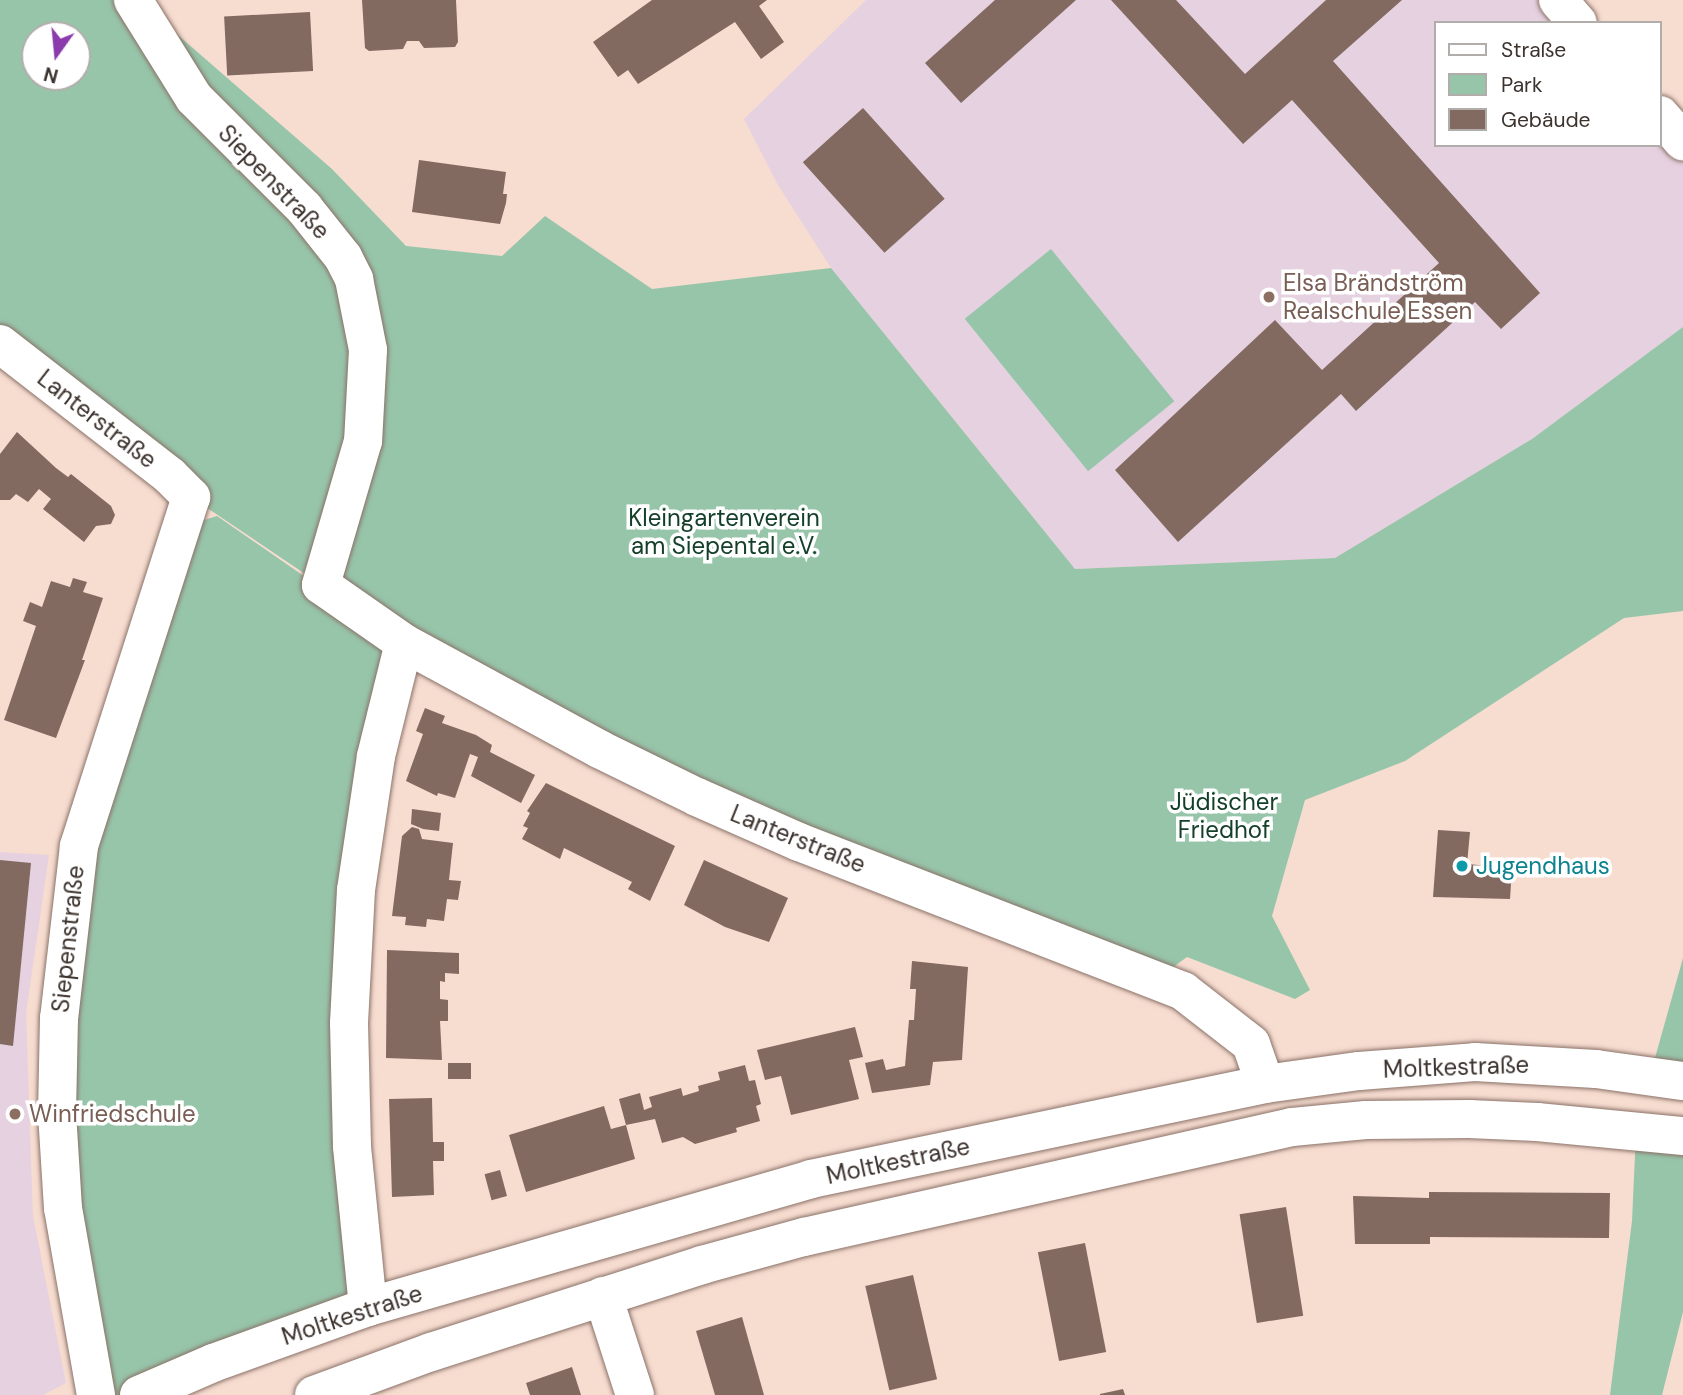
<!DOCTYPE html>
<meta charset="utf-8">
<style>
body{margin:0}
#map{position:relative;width:1683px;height:1395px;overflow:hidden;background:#f7dcd0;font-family:"DM Sans",sans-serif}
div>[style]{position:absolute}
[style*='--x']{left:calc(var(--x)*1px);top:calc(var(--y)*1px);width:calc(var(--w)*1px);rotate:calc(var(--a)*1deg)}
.education>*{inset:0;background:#e6d1e0}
.green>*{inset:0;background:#97c5aa;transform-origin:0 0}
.building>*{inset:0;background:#826a60;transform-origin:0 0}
.roads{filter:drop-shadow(0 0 2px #8a7268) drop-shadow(0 0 2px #8a7268)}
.minor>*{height:38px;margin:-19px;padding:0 19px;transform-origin:19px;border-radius:19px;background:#fff}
.tertiary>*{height:38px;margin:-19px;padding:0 19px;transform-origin:19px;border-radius:19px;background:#fff}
.dots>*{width:19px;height:19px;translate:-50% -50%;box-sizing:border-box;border:4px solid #fff;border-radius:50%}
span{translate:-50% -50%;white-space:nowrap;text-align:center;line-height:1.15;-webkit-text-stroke:7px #fff;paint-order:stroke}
.street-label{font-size:24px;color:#3d332e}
.education-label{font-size:24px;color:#785e54}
.left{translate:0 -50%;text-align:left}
.park-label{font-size:24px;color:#14402a}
.culture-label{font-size:24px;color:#0d838f}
.legend{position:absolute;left:1434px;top:21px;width:228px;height:126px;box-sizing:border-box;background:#fff;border:2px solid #b1adab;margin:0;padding:9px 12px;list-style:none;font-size:21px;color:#3d332e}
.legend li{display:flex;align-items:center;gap:14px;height:35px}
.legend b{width:35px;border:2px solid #b1adab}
.north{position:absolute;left:21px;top:21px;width:70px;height:70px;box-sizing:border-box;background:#fff;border:2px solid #b1adab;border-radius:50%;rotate:195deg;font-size:19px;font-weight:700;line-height:28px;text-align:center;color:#3d332e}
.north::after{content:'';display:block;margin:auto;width:24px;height:32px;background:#8b3bab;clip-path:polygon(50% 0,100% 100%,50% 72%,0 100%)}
</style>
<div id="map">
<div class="education">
<div style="clip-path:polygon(866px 0,1556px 0,1576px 23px,1436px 23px,1436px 145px,1660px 145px,1660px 117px,1683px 143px,1683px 327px,1532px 439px,1335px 558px,1075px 569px,831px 268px,778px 185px,744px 119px)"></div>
<div style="clip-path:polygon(0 852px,49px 855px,26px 1013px,33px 1216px,66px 1383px,43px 1395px,0 1395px)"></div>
</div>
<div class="green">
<div style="clip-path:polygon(evenodd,0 0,155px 0,171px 29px,332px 169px,406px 246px,502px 256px,545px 216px,652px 289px,831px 268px,1075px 569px,1335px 558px,1532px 439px,1683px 327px,1683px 611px,1624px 618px,1405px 761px,1305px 800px,1272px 916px,1310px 990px,1295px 999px,1187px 957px,1168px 971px,802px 840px,320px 584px,188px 495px,0 342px,0 0,35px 35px,77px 35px,77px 77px,35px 77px,35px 35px)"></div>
<div style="left:1051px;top:249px;width:196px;height:111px;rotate:51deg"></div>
<div style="clip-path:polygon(217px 516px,402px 644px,354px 891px,367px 1306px,132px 1395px,105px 1395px,78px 1210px,72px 1013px,93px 848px,198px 522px)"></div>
<div style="clip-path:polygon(1683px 958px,1683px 1070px,1653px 1065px)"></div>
<div style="clip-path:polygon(1636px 1133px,1683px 1139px,1683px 1312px,1662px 1395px,1610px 1395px,1632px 1221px)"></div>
</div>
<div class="building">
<div style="clip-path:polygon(362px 0,456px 0,458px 42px,455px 47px,424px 48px,419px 41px,407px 41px,403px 49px,369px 51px,365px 48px)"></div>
<div style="clip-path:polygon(652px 0,767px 0,759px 6px,784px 42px,761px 59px,735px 22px,638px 84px,628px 70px,618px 77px,593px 42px)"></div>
<div style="clip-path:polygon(995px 0,1076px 0,961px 103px,925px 63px)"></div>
<div style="clip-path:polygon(1111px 0,1176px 0,1245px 74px,1326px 0,1402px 0,1333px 61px,1540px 293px,1501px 329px,1475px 302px,1356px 411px,1341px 394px,1178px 542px,1115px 470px,1275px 320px,1322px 370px,1439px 263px,1292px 100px,1243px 144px)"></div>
<div style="left:310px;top:12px;width:59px;height:86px;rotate:87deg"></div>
<div style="left:863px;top:108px;width:122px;height:81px;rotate:48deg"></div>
<div style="clip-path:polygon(419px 160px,506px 172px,503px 194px,507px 194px,506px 203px,500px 224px,412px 212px)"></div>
<div style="clip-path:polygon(17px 432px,56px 468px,68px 477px,71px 474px,111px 506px,115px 515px,111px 524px,96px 526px,84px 542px,43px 509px,51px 499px,39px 489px,28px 502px,16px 494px,10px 500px,0 500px,0 454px)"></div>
<div style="clip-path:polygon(73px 578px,87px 582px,83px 592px,103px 598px,82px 660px,85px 660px,56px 738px,4px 720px,36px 626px,23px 621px,30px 602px,42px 607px,51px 581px,70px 587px)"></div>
<div style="clip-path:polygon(425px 708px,445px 716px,442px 723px,476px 735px,492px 745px,490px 752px,535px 775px,521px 803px,471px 776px,478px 757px,470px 754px,455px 798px,438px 793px,437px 796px,406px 781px,423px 734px,416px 731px)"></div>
<div style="clip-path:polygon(546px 783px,675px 846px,650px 901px,628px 889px,632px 882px,564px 848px,560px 859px,522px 839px,528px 828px,523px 826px,530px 813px,527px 811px)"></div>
<div style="clip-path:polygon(412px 809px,441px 813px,439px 831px,423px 829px,411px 824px)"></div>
<div style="clip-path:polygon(412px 827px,419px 829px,422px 839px,453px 843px,449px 880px,461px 881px,458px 900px,447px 899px,444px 921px,427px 919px,426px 927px,405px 925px,406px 917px,392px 916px,402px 836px)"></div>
<div style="clip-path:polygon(1438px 830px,1470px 832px,1467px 864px,1512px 868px,1510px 899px,1433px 897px)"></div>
<div style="clip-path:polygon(0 860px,31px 863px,13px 1046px,0 1044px)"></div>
<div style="clip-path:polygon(704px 860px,788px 898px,769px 942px,725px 927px,684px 905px)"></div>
<div style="clip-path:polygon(387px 950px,459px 953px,459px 974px,445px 973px,445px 982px,440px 981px,440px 999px,448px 1000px,448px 1021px,440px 1021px,442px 1060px,386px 1058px)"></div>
<div style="clip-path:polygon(912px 961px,968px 967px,962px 1060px,933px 1062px,930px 1085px,872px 1093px,865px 1063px,883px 1059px,886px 1070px,905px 1066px,909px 1020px,914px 1020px,916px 989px,910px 989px)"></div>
<div style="clip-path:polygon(855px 1027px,863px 1057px,849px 1060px,859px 1099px,791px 1115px,781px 1076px,765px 1080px,757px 1050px)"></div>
<div style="left:448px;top:1063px;width:23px;height:16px"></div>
<div style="clip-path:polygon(745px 1065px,749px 1081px,755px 1080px,761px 1104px,756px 1106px,760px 1121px,736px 1128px,737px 1132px,695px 1144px,683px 1137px,662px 1143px,655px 1119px,626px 1125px,619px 1099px,640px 1093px,644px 1110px,652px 1107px,649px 1097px,681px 1088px,683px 1096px,699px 1091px,698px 1086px,720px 1080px,718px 1072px)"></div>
<div style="clip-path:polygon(432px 1098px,433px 1142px,444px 1142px,444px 1161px,433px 1161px,434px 1195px,392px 1197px,389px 1099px)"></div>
<div style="clip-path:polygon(604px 1106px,611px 1129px,626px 1125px,635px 1159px,526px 1192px,509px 1135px)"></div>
<div style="left:500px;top:1170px;width:27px;height:16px;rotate:75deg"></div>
<div style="clip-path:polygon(1429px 1192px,1610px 1193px,1609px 1238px,1430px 1237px,1430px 1244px,1355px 1244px,1353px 1196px,1429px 1198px)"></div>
<div style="left:1286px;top:1207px;width:110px;height:47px;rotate:81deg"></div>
<div style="left:1085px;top:1243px;width:111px;height:48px;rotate:79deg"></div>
<div style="left:913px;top:1275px;width:107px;height:49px;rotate:77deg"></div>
<div style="clip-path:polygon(742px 1317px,764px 1395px,715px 1395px,696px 1331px)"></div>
<div style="clip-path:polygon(572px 1367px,581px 1395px,530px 1395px,526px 1383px)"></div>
<div style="clip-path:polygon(1123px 1389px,1125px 1395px,1100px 1395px,1100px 1394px)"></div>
</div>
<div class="roads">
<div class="minor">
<div style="--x:133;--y:0;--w:115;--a:58.1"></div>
<div style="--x:194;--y:98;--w:156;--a:45"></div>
<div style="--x:304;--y:208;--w:63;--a:51.5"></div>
<div style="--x:343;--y:257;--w:25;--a:63"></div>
<div style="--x:354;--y:279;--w:72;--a:78.8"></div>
<div style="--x:368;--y:350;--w:91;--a:93.1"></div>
<div style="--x:363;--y:441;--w:150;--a:106.3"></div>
<div style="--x:321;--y:585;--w:101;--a:34.9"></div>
<div style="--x:404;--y:643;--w:222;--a:28.5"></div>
<div style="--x:599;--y:749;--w:109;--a:26.1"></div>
<div style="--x:697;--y:797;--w:111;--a:23.8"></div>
<div style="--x:799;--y:842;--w:412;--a:21.2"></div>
<div style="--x:1183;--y:991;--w:86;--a:37.9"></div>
<div style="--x:1251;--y:1044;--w:42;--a:70.7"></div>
<div style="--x:1558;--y:0;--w:30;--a:49"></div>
<div style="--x:1660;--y:115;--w:35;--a:49"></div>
<div style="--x:0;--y:344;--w:215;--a:37.8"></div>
<div style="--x:170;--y:476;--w:30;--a:45"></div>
<div style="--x:191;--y:497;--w:367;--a:107.8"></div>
<div style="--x:79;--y:846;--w:173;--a:96.6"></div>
<div style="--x:59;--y:1018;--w:95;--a:91.2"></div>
<div style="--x:57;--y:1113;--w:95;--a:86.4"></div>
<div style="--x:63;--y:1208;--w:190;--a:80"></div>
<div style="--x:603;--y:1296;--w:104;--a:72.1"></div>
<div style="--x:368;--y:1307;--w:162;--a:-95.7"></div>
<div style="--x:352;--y:1146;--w:123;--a:-91.4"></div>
<div style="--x:349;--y:1023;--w:133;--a:-87"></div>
<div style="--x:356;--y:890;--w:135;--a:-81.5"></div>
<div style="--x:376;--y:756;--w:116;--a:-76.1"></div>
</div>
<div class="tertiary">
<div style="--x:139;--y:1395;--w:81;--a:-23.4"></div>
<div style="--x:213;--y:1363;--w:165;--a:-19.9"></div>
<div style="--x:368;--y:1307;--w:461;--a:-16.1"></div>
<div style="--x:811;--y:1179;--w:464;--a:-11.8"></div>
<div style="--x:1265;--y:1084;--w:95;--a:-7.9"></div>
<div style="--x:1359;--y:1071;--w:116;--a:-4.4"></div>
<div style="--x:1475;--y:1062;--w:121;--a:3.3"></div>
<div style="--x:1596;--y:1069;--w:88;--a:7.9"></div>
<div style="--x:314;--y:1395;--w:125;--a:-20.2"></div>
<div style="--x:431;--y:1352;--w:285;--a:-17.8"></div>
<div style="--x:702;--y:1265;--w:106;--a:-15.4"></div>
<div style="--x:804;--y:1237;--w:500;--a:-12.7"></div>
<div style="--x:1292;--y:1127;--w:74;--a:-5.4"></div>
<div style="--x:1366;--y:1120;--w:103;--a:-0.6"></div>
<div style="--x:1469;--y:1119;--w:68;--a:2.5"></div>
<div style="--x:1537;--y:1122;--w:147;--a:5.5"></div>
</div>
</div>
<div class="dots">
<div style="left:1269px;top:297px;background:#8d6e63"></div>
<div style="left:1462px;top:866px;background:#0f9aa8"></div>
<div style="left:15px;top:1114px;background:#8d6e63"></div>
</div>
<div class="street-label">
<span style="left:274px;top:182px;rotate:46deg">Siepenstraße</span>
<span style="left:97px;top:419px;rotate:38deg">Lanterstraße</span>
<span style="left:798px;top:839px;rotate:22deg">Lanterstraße</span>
<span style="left:68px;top:939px;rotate:-84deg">Siepenstraße</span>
<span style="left:1456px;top:1067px;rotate:-2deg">Moltkestraße</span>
<span style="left:898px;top:1161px;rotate:-12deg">Moltkestraße</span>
<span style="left:352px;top:1315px;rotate:-18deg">Moltkestraße</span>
</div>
<div class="education-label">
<span class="left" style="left:1283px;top:297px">Elsa Brändström<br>Realschule Essen</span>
<span class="left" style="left:29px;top:1114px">Winfriedschule</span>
</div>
<div class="park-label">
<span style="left:724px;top:532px">Kleingartenverein<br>am Siepental e.V.</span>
<span style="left:1224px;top:816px">Jüdischer<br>Friedhof</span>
</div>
<div class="culture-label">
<span class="left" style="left:1476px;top:866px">Jugendhaus</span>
</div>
<ul class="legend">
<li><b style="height:9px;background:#fff"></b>Straße</li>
<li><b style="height:19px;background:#97c5aa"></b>Park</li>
<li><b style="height:19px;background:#826a60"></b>Gebäude</li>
</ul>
<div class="north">N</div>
</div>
